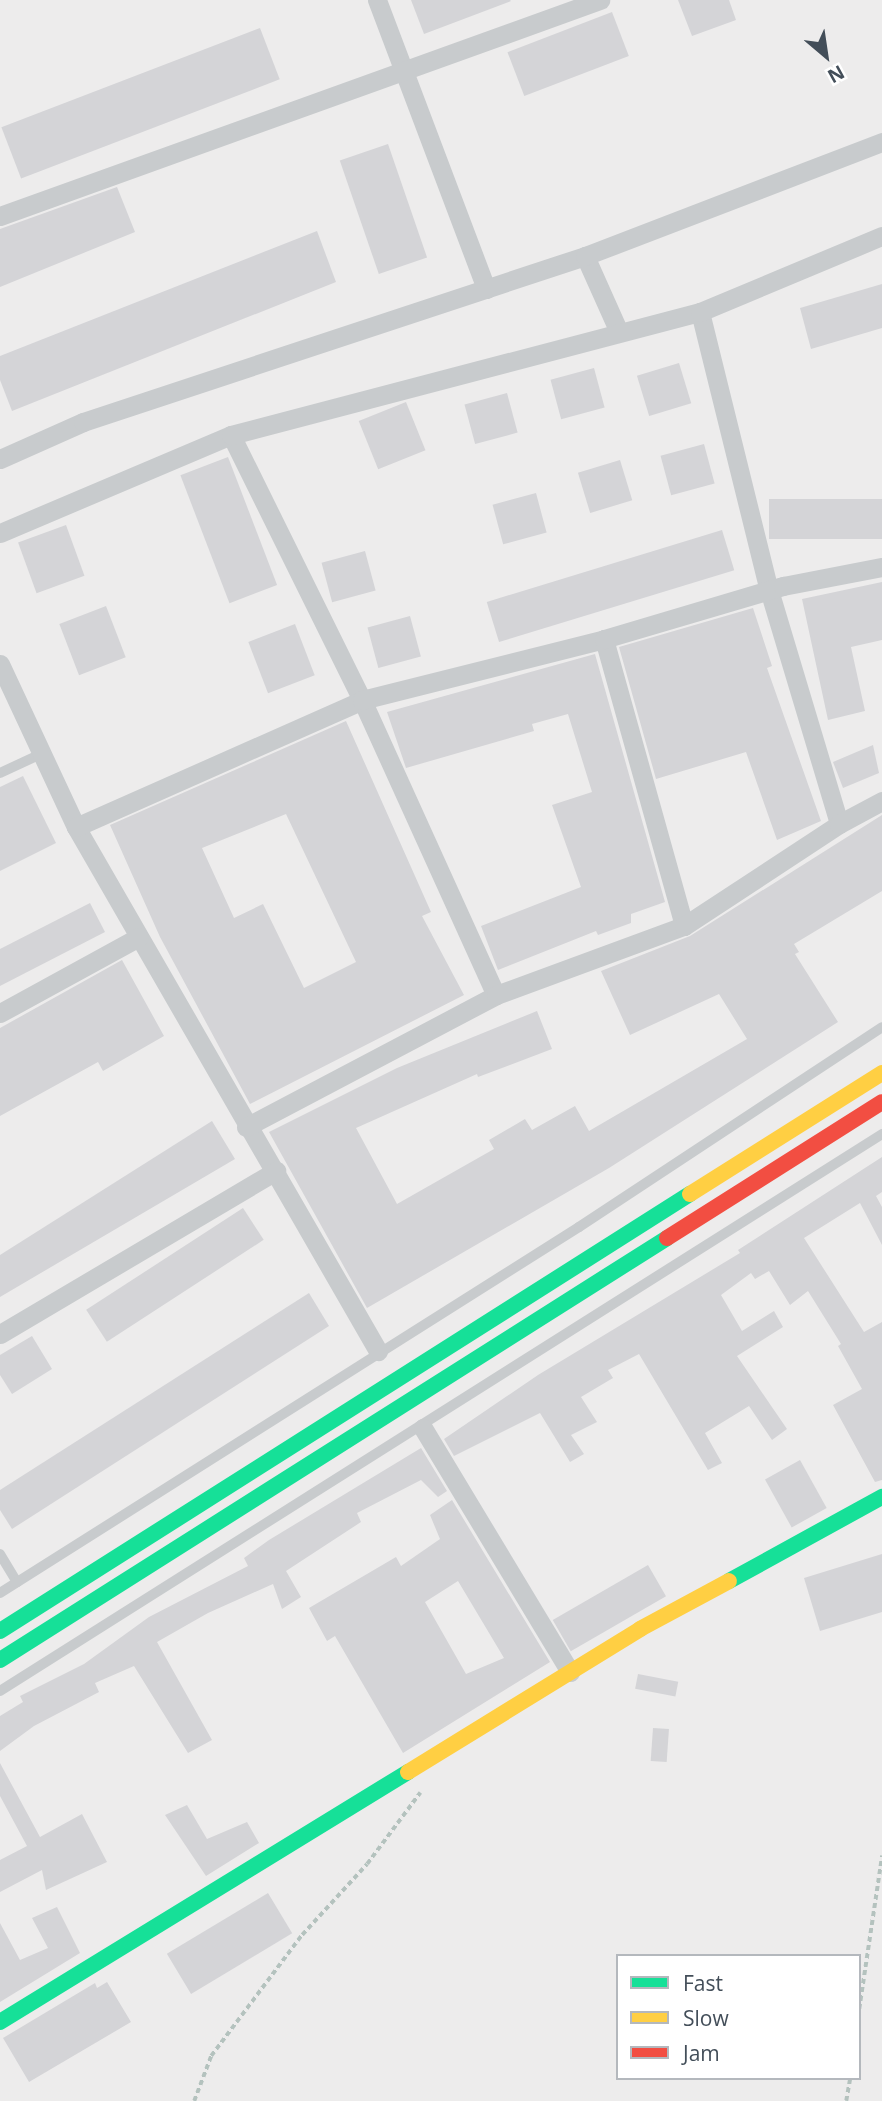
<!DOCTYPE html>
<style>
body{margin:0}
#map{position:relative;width:882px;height:2101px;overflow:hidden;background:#edecec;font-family:"Open Sans",sans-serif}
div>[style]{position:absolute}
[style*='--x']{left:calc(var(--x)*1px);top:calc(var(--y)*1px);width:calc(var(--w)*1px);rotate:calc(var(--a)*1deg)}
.building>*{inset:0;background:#d4d4d7;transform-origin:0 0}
.path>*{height:3.5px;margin-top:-1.75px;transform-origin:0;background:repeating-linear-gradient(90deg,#b4c2be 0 5px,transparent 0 8.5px)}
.lane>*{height:10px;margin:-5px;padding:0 5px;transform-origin:5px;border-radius:5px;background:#c8cbcd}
.street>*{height:19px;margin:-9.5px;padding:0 9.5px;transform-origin:9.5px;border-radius:9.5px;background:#c8cbcd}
.fast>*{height:16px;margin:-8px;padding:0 8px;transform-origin:8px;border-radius:8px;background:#16e098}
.slow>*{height:16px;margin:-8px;padding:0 8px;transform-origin:8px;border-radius:8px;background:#ffcf43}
.jam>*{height:16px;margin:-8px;padding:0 8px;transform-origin:8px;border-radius:8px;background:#f24e42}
span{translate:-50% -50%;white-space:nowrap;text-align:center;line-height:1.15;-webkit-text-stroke:5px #fff;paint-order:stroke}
.legend{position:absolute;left:616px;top:1954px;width:245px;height:126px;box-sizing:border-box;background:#fff;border:2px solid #b4b8bd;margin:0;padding:9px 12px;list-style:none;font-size:21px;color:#434e59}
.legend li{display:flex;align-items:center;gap:14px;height:35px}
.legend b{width:35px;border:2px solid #b4b8bd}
.north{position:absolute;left:791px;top:21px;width:70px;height:70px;-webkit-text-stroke:5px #fff;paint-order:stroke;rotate:151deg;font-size:19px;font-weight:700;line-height:28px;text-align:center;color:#434e59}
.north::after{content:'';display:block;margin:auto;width:24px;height:32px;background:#434e59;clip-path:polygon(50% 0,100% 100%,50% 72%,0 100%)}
</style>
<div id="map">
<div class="building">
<div style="clip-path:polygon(411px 0,510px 0,511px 1px,424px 34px)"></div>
<div style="clip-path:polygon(678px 0,729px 0,736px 20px,692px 36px)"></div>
<div style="left:612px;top:12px;width:47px;height:112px;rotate:69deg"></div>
<div style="left:260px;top:28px;width:55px;height:277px;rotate:69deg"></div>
<div style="left:388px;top:144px;width:120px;height:51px;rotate:71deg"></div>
<div style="clip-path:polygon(117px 187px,135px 232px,0 287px,0 229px)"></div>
<div style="clip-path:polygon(317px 231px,336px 282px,12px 411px,0 380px,0 356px)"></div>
<div style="clip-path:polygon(882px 284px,882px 328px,811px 349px,800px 308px)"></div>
<div style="left:679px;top:363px;width:42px;height:44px;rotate:73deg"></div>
<div style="left:594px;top:368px;width:41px;height:45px;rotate:75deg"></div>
<div style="left:507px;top:393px;width:41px;height:44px;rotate:75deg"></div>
<div style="left:406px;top:402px;width:52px;height:51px;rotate:68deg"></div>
<div style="left:704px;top:444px;width:41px;height:45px;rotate:75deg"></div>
<div style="left:228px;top:457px;width:137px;height:51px;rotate:69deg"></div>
<div style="left:620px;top:460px;width:42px;height:44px;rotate:73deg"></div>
<div style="left:536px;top:493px;width:41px;height:45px;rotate:75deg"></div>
<div style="left:882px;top:499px;width:40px;height:113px;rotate:90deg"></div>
<div style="left:66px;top:525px;width:54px;height:51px;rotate:70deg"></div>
<div style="left:722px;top:530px;width:42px;height:246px;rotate:73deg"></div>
<div style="left:365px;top:551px;width:41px;height:45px;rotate:75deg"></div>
<div style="clip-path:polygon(882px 582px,882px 640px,851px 647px,865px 711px,828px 720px,802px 599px)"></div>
<div style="left:106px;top:606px;width:55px;height:50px;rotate:69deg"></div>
<div style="clip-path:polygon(753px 608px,772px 666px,767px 668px,821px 821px,777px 840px,746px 752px,656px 779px,619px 647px)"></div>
<div style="left:410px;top:616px;width:42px;height:44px;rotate:75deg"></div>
<div style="left:295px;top:624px;width:55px;height:50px;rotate:69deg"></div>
<div style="clip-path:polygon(595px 654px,665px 902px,631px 914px,631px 923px,598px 935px,596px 931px,498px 970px,481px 926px,581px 887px,552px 805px,592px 792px,568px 714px,532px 724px,534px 731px,406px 768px,387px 712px)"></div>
<div style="clip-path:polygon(evenodd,346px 721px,431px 912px,422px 916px,464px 995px,250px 1104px,160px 937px,110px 825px,346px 721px,286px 814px,356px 962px,304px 988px,263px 904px,234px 918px,202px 848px,286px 814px)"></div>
<div style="clip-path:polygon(873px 745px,879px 773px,843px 788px,833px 762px)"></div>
<div style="clip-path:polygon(23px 776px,56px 843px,0 871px,0 787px)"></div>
<div style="clip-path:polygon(882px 815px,882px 891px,794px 944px,799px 952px,795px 954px,838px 1022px,609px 1168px,367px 1308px,269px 1132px,397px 1068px,537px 1011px,552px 1049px,478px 1077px,477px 1074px,356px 1128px,397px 1204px,494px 1149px,489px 1140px,525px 1119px,532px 1130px,575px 1106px,589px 1131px,747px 1039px,719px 994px,630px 1035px,601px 971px,690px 936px)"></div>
<div style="clip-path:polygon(90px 903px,105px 932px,0 986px,0 949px)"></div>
<div style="clip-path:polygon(122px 960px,164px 1036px,103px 1071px,98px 1062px,0 1116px,0 1028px)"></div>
<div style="clip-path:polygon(212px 1121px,235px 1159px,0 1297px,0 1255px)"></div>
<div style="clip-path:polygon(882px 1157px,882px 1192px,876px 1196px,882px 1207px,882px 1245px,860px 1203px,804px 1238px,864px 1332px,882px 1322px,882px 1480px,875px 1482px,833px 1405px,862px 1389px,838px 1346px,841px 1344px,808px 1291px,790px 1305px,769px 1271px,755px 1279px,751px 1273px,721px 1295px,742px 1331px,774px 1311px,783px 1327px,737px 1356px,787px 1429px,772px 1440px,749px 1406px,705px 1433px,722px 1463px,708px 1470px,639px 1354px,608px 1370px,613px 1378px,581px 1397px,597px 1422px,571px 1435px,584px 1454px,570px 1462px,540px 1413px,454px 1456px,444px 1439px,538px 1375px,740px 1253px,738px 1250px)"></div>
<div style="left:243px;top:1208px;width:38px;height:187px;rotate:57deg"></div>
<div style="clip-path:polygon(309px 1293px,329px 1326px,12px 1529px,0 1510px,0 1490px)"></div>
<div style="clip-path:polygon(32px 1336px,52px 1369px,12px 1394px,0 1375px,0 1355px)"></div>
<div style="clip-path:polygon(421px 1448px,447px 1491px,438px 1497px,421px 1480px,357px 1513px,361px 1522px,286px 1571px,301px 1597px,282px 1609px,273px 1584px,208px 1613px,157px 1642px,212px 1740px,188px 1753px,134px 1666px,95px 1683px,99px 1692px,34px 1726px,0 1751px,0 1716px,23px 1702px,20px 1696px,84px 1664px,149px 1617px,248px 1566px,244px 1558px,269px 1540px)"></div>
<div style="left:800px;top:1460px;width:55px;height:40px;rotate:61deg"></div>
<div style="clip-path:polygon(evenodd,452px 1500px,550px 1662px,403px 1753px,335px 1636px,327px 1641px,309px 1608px,396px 1557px,401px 1566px,440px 1539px,430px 1515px,452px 1500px,458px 1581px,504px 1658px,466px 1674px,425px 1602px,458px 1581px)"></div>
<div style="clip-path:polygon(882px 1554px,882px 1612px,820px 1631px,804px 1578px)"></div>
<div style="left:648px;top:1565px;width:36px;height:110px;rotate:60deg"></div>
<div style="left:638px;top:1674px;width:41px;height:15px;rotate:11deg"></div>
<div style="left:653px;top:1728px;width:16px;height:33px;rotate:4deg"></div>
<div style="clip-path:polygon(0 1763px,40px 1837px,82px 1814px,107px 1862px,46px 1890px,42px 1870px,0 1892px,0 1860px,27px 1846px,0 1796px)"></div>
<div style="clip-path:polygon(187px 1805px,207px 1839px,247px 1822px,259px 1843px,206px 1876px,165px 1815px)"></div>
<div style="left:268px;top:1893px;width:47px;height:118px;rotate:59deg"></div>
<div style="clip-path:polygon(57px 1907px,80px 1953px,0 2002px,0 1923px,20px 1960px,48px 1948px,32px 1918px)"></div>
<div style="clip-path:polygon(107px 1982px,131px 2022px,29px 2082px,3px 2038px,95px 1983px,97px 1988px)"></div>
</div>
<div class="path">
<div style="--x:859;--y:2009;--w:155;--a:-81.5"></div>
<div style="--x:194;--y:2101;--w:48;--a:-69.3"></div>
<div style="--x:211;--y:2056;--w:151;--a:-53.1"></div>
<div style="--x:302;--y:1935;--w:96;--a:-47.5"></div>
<div style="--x:367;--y:1864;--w:89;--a:-53.3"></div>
<div style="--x:846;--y:2101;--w:23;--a:-80"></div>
</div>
<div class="lane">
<div style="--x:0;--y:773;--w:45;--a:-24.9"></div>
<div style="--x:0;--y:1554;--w:33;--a:59"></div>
<div style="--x:0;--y:1593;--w:685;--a:-32.3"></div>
<div style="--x:579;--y:1227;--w:363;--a:-33.4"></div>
<div style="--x:0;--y:1691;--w:1043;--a:-32.27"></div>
</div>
<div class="street">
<div style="--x:377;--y:0;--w:309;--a:69.3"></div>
<div style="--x:0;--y:216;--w:638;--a:-19.8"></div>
<div style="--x:585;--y:256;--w:83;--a:65.9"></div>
<div style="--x:700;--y:312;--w:286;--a:76.1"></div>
<div style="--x:769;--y:590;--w:244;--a:73.3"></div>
<div style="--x:231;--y:435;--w:296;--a:63.7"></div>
<div style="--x:362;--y:700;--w:324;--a:65.6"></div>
<div style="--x:0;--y:459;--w:91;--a:-24"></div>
<div style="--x:83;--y:422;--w:529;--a:-18.3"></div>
<div style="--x:585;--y:256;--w:318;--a:-21"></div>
<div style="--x:0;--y:533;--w:251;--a:-23"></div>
<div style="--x:231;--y:435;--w:485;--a:-14.7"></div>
<div style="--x:700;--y:312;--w:197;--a:-22.7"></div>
<div style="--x:604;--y:639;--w:298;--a:74.4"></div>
<div style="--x:0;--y:664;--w:180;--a:65"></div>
<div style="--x:76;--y:827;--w:605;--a:60.04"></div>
<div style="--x:76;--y:827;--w:313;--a:-23.9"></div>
<div style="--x:362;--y:700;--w:250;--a:-14.1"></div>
<div style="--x:604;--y:639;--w:187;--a:-16.5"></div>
<div style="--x:783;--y:586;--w:101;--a:-10.9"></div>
<div style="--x:0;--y:1013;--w:158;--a:-28.7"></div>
<div style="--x:246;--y:1127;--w:283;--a:-27.8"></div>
<div style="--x:496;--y:995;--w:200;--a:-20.2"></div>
<div style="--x:684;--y:926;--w:186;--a:-33.3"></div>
<div style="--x:839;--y:824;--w:49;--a:-28.1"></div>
<div style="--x:0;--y:1334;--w:321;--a:-30.6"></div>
<div style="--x:423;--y:1428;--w:285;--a:58.9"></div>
</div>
<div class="fast">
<div style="--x:729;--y:1581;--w:175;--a:-28.8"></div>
<div style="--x:0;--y:1631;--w:817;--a:-32.35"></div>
<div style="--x:0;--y:1660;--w:789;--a:-32.32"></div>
<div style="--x:0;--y:2022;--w:479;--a:-31.5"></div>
</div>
<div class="slow">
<div style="--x:690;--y:1194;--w:227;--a:-32.2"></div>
<div style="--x:408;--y:1772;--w:273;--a:-31.6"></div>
<div style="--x:640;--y:1629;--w:101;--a:-28.3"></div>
</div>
<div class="jam">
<div style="--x:667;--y:1238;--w:254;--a:-32.3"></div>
</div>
<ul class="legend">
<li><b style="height:9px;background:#16e098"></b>Fast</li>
<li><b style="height:9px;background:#ffcf43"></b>Slow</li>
<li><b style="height:9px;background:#f24e42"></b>Jam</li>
</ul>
<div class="north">N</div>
</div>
